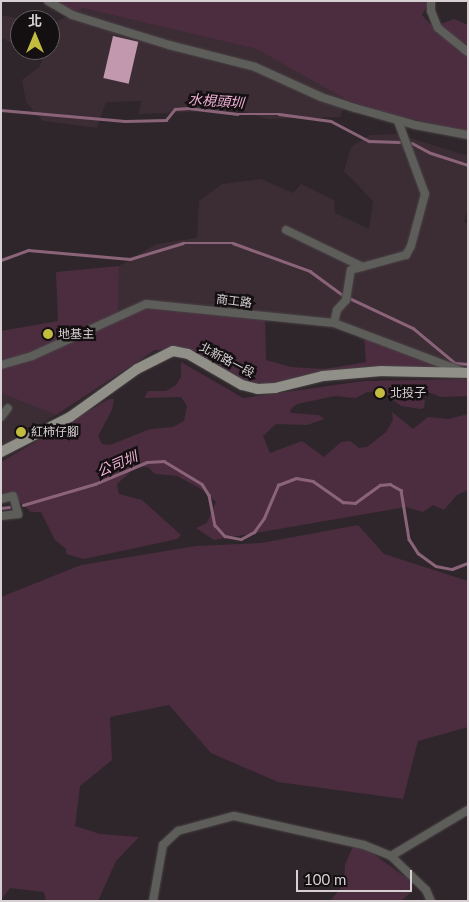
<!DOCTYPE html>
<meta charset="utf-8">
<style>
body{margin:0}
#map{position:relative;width:469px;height:902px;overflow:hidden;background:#2e262a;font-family:Lato,"Noto Sans TC",sans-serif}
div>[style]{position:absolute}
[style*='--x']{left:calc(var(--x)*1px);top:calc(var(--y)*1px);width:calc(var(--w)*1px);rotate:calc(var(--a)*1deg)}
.built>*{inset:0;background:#3c2d35}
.green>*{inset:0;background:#4c2d40}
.stream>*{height:2.5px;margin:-1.25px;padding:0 1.25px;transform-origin:1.25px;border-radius:1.25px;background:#8b647a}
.building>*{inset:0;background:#c298af;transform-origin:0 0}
.roads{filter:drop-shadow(0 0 1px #494145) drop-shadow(0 0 1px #494145)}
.minor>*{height:8px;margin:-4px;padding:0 4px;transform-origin:4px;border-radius:4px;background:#5d5d59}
.major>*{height:10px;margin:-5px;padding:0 5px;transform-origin:5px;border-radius:5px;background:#909088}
.dots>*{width:14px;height:14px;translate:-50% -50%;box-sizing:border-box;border:2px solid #141012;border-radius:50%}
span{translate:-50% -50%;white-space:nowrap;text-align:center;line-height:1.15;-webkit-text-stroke:5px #141012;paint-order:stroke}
.street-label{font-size:12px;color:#d6d0d3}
.poi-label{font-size:12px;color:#d6d0d3}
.left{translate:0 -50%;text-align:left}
.water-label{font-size:14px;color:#f1b0d5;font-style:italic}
.frame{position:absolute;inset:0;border:2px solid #d6d0d3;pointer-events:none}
.north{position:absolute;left:10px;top:10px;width:50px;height:50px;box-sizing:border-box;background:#141012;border:1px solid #625d5f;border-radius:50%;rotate:0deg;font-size:14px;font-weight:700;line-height:20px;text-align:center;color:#d6d0d3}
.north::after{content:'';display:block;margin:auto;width:18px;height:22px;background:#c2bd3f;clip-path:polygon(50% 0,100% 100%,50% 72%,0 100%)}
.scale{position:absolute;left:296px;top:870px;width:116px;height:22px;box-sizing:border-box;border:2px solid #d6d0d3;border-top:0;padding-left:6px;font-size:15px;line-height:18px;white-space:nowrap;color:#d6d0d3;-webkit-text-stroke:4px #141012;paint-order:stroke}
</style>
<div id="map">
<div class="built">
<div style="clip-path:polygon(83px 8px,256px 49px,347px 100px,340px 117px,268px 119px,238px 110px,139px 114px,141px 101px,106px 102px,97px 128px,43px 121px,26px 102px,22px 80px,40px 66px,43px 57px,28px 50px,50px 50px,50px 25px)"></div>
<div style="clip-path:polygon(1px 15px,25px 20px,20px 20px,20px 47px,1px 38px)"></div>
<div style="clip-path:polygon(397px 134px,468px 156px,468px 208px,464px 222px,468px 224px,468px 371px,364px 335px,325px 325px,265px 318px,118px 318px,119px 266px,156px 244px,197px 238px,199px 201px,222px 184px,261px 179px,293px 193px,301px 184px,334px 200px,335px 213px,369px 229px,373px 201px,344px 171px,351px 147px,370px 135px)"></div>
<div style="clip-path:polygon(1px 393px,56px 415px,1px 446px)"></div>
</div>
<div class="green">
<div style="clip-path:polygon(48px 1px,430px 1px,422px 15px,430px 24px,438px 25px,454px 19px,468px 25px,468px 131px,389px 114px,347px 100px,256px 49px,83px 8px,73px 14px)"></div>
<div style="clip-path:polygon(119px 266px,118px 317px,148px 307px,265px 318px,266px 360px,291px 367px,325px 369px,366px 362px,364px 335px,467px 371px,359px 369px,254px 387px,188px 350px,155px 350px,56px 415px,1px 393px,1px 331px,58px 321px,56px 272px)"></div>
<div style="clip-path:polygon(181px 362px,243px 398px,364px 381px,468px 379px,468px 396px,441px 397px,418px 388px,416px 395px,425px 401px,424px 408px,420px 409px,401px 406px,381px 391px,367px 392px,356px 398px,335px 396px,297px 404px,290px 410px,291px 413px,319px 415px,324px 419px,307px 425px,276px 424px,263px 436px,270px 453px,302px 441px,324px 457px,341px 442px,350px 441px,359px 448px,367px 447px,386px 432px,393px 420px,392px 412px,413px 429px,428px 417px,448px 419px,468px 414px,468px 490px,457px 495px,444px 510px,433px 505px,423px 512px,406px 507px,214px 540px,196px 528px,207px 523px,216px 502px,205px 491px,177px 476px,155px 474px,148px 467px,137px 466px,117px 484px,119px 494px,142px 500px,181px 535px,177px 539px,84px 559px,66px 554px,66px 549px,55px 540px,41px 512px,31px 512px,20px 502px,1px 500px,1px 462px,109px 399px,114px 399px,112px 410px,98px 436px,102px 444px,110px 445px,150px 429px,173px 427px,184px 421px,187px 406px,181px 397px,144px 398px,148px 391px,166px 391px,176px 385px,181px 377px)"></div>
<div style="clip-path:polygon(358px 525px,384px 554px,468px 581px,468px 727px,418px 741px,403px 799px,278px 782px,211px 753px,169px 705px,110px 717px,112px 760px,80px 786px,75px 826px,100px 834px,139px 837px,116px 861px,98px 901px,46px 901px,44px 892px,10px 888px,1px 900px,1px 597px,81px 565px,196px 546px,261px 543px)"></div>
<div style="clip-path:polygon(354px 844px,364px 847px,408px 879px,413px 888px,410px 893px,401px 901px,330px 901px,344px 884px,345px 865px)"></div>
</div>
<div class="stream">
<div style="--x:1;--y:110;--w:124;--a:5.1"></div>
<div style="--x:125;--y:121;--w:41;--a:-1.4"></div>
<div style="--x:166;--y:120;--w:14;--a:-51"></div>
<div style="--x:175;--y:109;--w:13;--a:-4"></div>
<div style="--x:188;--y:108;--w:50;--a:6.8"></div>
<div style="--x:238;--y:114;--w:41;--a:0"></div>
<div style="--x:279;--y:114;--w:52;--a:7.7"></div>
<div style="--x:331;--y:121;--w:43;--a:27.8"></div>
<div style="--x:369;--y:141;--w:30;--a:2"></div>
<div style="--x:412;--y:143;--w:21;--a:28"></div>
<div style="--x:431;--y:153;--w:39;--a:18"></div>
<div style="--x:1;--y:260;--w:29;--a:-20"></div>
<div style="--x:28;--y:250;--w:102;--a:5"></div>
<div style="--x:130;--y:259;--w:55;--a:-16.8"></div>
<div style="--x:183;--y:243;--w:50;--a:0"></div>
<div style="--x:233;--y:243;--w:82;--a:20"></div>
<div style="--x:310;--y:271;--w:42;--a:36.3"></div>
<div style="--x:349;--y:298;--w:71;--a:25.1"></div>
<div style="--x:413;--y:328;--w:55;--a:39.8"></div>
<div style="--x:455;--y:363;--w:13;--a:4"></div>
<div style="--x:23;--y:505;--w:75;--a:-16.3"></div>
<div style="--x:95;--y:484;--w:56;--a:-22.9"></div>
<div style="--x:147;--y:462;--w:17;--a:-3"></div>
<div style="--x:164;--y:461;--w:44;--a:31.2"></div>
<div style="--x:202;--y:484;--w:13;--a:58"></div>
<div style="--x:209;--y:495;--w:31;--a:79"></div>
<div style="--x:215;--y:525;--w:15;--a:48"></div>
<div style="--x:225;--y:536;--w:16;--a:11"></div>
<div style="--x:241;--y:539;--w:15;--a:-28"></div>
<div style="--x:254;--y:532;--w:17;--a:-54"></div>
<div style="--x:264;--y:518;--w:36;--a:-67"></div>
<div style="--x:278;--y:485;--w:19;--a:-21"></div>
<div style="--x:296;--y:478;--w:17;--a:10"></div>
<div style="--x:313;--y:481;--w:37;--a:35"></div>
<div style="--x:343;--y:502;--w:12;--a:5"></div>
<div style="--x:355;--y:503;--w:31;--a:-36"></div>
<div style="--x:380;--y:485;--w:10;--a:-6"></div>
<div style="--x:390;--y:484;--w:13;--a:29"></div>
<div style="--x:401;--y:490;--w:50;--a:80.7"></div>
<div style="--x:409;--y:539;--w:17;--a:57"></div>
<div style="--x:418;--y:553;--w:22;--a:36"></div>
<div style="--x:436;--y:566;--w:16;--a:11"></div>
<div style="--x:452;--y:569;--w:17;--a:-21"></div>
<div style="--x:1;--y:508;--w:8;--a:-7"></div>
</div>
<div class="building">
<div style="left:113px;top:36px;width:26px;height:43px;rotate:13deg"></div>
</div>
<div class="roads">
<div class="minor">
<div style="--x:48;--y:1;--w:28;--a:30"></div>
<div style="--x:72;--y:15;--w:102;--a:17.2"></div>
<div style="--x:169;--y:45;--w:89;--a:14.3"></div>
<div style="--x:255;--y:67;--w:72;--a:24.4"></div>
<div style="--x:321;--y:97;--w:36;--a:18"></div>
<div style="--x:355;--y:108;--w:62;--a:15.8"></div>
<div style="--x:415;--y:125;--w:54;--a:10.7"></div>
<div style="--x:431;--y:1;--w:10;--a:90"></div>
<div style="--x:431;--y:11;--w:18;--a:68"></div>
<div style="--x:438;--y:28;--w:38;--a:39"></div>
<div style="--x:286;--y:230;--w:85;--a:25.7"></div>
<div style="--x:334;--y:323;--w:13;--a:-77"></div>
<div style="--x:337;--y:310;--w:13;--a:-48"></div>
<div style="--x:346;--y:300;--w:30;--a:-81"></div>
<div style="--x:351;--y:270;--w:57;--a:-15.3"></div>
<div style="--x:406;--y:255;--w:10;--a:-61"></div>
<div style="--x:411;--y:246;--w:54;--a:-74.9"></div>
<div style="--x:425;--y:194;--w:78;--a:-110.3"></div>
<div style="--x:1;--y:365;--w:32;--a:-16"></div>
<div style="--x:32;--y:356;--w:125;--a:-24.5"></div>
<div style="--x:146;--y:304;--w:189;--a:5.8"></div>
<div style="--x:334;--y:323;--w:136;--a:20.7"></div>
<div style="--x:1;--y:417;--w:11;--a:-52"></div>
<div style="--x:1;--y:499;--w:12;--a:-14"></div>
<div style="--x:13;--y:496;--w:19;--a:74"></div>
<div style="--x:18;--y:514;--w:17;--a:173"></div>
<div style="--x:391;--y:856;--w:90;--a:-30.9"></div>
<div style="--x:153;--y:901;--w:57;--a:-79.9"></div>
<div style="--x:163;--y:845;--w:21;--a:-43"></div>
<div style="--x:178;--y:831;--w:58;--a:-15"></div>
<div style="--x:234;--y:816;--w:133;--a:12.6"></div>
<div style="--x:364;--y:845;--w:29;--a:22"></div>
<div style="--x:391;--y:856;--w:49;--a:44.2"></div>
<div style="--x:426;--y:890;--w:12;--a:66"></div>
</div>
<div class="major">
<div style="--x:1;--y:452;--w:77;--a:-26.9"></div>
<div style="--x:70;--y:417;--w:82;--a:-35.6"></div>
<div style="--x:137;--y:369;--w:40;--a:-26.6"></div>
<div style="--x:173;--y:351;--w:15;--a:11"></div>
<div style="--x:188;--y:354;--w:62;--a:29.9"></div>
<div style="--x:242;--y:385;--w:16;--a:14"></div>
<div style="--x:258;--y:389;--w:17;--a:-3"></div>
<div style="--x:275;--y:388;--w:49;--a:-14"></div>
<div style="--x:323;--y:376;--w:59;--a:-4.8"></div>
<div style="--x:382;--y:371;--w:86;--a:1.3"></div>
</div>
</div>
<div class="dots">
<div style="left:48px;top:334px;background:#c2bd3f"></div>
<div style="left:380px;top:393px;background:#c2bd3f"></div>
<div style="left:21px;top:432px;background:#c2bd3f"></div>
</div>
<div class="street-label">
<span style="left:234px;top:301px;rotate:7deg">商工路</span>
<span style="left:227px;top:360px;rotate:28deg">北新路一段</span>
</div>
<div class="poi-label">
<span class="left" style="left:58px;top:334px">地基主</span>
<span class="left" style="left:390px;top:393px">北投子</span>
<span class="left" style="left:31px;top:432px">紅柿仔腳</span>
</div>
<div class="water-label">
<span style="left:216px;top:101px;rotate:4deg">水梘頭圳</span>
<span style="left:117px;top:464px;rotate:-23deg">公司圳</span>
</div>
<div class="frame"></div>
<div class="north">北</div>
<div class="scale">100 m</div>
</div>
